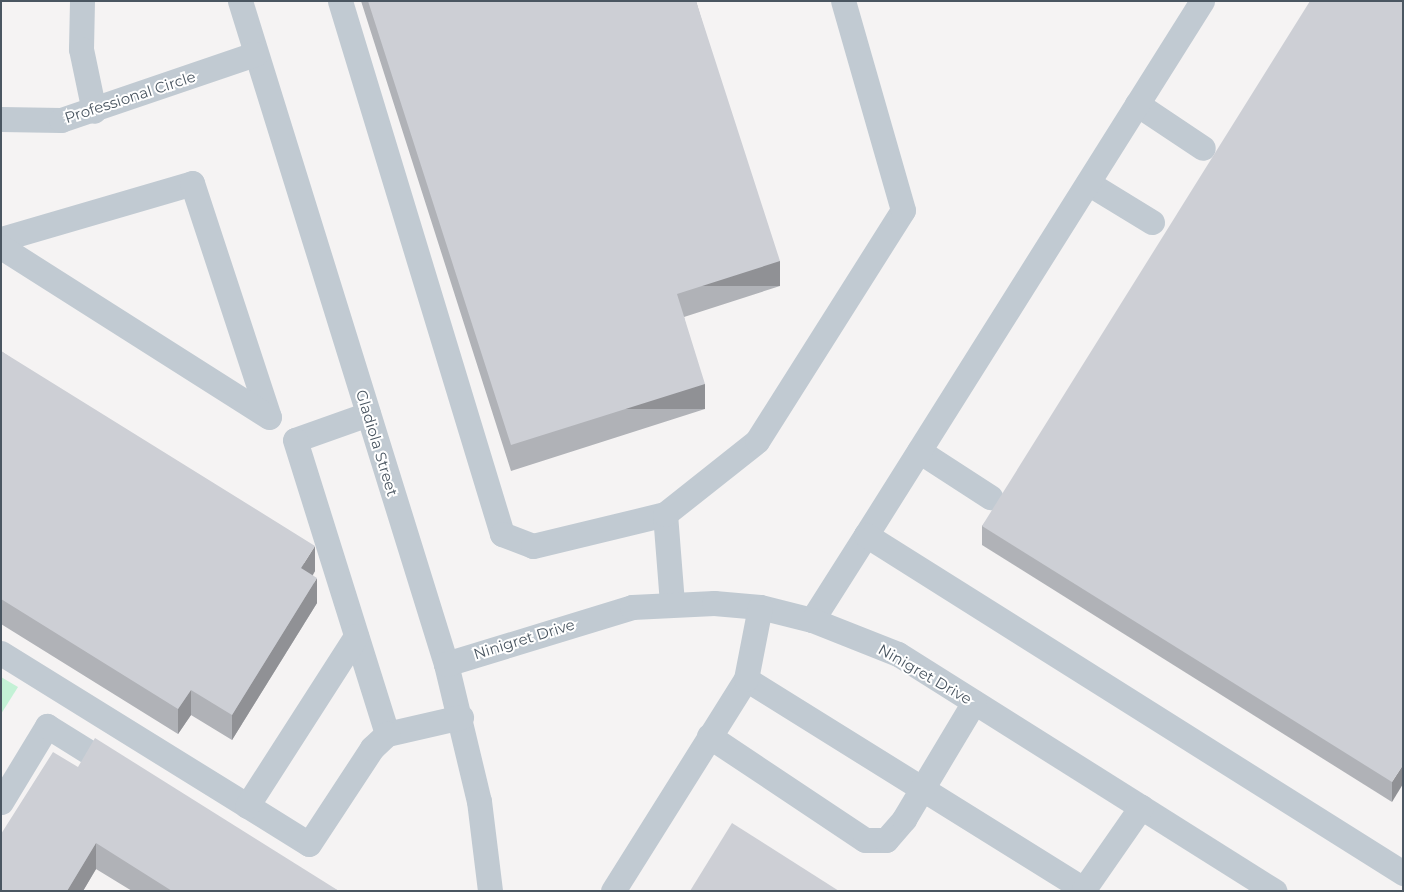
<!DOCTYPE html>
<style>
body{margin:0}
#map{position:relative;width:1404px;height:892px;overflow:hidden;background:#f5f3f3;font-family:Montserrat,sans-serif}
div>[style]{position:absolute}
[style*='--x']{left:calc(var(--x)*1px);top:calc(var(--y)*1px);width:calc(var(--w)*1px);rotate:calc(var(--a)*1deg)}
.green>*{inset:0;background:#c3f1d5}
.minor>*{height:25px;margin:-12.5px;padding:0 12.5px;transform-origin:12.5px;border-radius:12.5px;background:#c1cad2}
.wall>*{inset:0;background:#b0b2b7}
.shaded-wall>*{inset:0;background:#909195;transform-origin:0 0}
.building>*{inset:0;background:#cdcfd5}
span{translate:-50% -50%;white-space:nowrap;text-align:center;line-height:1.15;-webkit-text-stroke:4px #fff;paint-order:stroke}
.street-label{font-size:15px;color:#4a5661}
.frame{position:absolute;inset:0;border:2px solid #4a5661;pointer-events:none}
</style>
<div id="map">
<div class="green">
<div style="clip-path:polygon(1px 677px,18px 687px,1px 714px)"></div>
</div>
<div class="minor">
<div style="--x:82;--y:1;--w:48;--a:91.2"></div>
<div style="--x:81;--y:49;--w:63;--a:78.2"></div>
<div style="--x:240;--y:1;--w:694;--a:72.74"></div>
<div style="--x:446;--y:664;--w:141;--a:76.5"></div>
<div style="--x:479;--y:801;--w:91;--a:83"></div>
<div style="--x:340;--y:1;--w:557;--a:73.09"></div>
<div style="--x:502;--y:534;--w:33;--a:21"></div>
<div style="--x:533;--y:546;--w:136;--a:-13.6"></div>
<div style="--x:665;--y:514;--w:89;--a:85.5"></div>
<div style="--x:1137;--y:104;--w:79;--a:33.7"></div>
<div style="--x:1;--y:119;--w:60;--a:1"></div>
<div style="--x:61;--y:120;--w:205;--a:-18.8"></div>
<div style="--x:1088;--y:183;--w:75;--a:31.4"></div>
<div style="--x:1;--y:239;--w:199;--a:-16.3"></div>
<div style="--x:192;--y:183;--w:246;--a:71.8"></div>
<div style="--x:269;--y:417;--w:317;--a:-147.6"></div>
<div style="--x:368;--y:414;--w:77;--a:160.4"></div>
<div style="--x:295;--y:440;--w:308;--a:72.6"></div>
<div style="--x:387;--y:734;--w:76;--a:-12.9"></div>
<div style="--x:919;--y:451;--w:85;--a:32.9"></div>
<div style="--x:665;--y:514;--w:117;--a:-38.4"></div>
<div style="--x:757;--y:441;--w:273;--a:-57.7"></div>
<div style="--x:903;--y:210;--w:217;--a:-106"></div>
<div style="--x:866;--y:535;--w:631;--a:-57.82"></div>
<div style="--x:812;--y:620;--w:101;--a:-57.6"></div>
<div style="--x:866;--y:535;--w:635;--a:32.19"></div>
<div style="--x:1;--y:653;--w:362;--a:31.8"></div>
<div style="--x:309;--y:844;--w:115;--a:-56.7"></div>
<div style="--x:372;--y:748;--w:21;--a:-43"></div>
<div style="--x:446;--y:664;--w:195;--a:-17"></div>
<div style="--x:632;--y:607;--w:82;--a:-2.8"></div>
<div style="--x:714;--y:603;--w:46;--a:5"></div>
<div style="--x:760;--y:607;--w:54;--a:14"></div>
<div style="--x:812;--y:620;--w:92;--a:21.6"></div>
<div style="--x:898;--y:654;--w:445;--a:32.2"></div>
<div style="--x:746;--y:679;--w:398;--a:31.9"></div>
<div style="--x:1084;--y:889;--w:100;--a:-55.2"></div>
<div style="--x:709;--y:736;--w:187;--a:33.7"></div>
<div style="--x:865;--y:840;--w:21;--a:0"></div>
<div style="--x:886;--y:840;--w:28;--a:-49"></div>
<div style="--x:904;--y:819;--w:136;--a:-59.1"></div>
<div style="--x:1;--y:802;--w:89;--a:-58.8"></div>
<div style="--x:47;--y:726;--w:81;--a:31.9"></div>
<div style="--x:247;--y:806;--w:202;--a:-57.3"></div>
<div style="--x:613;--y:891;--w:250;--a:-57.9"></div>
<div style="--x:746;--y:679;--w:73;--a:-79"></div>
</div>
<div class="wall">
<div style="clip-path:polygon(361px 1px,696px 1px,780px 286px,684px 317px,705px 409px,511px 471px)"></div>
<div style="clip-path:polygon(1403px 1px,1392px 802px,982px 545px,982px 526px)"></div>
<div style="clip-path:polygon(1px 351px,315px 571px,313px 575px,317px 603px,232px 740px,191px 715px,178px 734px,1px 624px)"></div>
<div style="clip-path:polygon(78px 767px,339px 891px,132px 891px,96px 869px,83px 891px,1px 891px)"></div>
</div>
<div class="shaded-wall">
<div style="left:780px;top:261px;width:25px;height:108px;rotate:90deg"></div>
<div style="left:705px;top:384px;width:25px;height:203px;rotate:90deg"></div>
<div style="clip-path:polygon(315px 546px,315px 571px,301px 593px,301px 568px)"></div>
<div style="clip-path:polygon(317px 578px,317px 603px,232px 740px,232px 715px)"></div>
<div style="clip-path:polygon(191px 690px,191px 715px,178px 734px,178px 709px)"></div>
<div style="clip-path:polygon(1403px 765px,1403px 784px,1392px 802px,1392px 782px)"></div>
<div style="clip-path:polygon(96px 843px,96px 869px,83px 891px,67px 891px)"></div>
</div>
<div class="building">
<div style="clip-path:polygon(368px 1px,696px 1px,780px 261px,677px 294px,705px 384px,511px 445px)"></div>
<div style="clip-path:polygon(1310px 1px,1403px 1px,1403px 765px,1392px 782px,982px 526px)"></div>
<div style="clip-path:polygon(1px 351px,315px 546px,301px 568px,317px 578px,232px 715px,191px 690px,178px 709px,1px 599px)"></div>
<div style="clip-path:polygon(95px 738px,339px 891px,172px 891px,96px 843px,67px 891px,1px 891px,1px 834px,53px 752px,78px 767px)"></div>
<div style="clip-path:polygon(732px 823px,839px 891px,690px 891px)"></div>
</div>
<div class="street-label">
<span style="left:130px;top:97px;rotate:-18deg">Professional Circle</span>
<span style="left:377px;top:443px;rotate:73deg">Gladiola Street</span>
<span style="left:524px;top:639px;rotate:-17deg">Ninigret Drive</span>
<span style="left:925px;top:674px;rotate:30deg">Ninigret Drive</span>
</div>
<div class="frame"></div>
</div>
